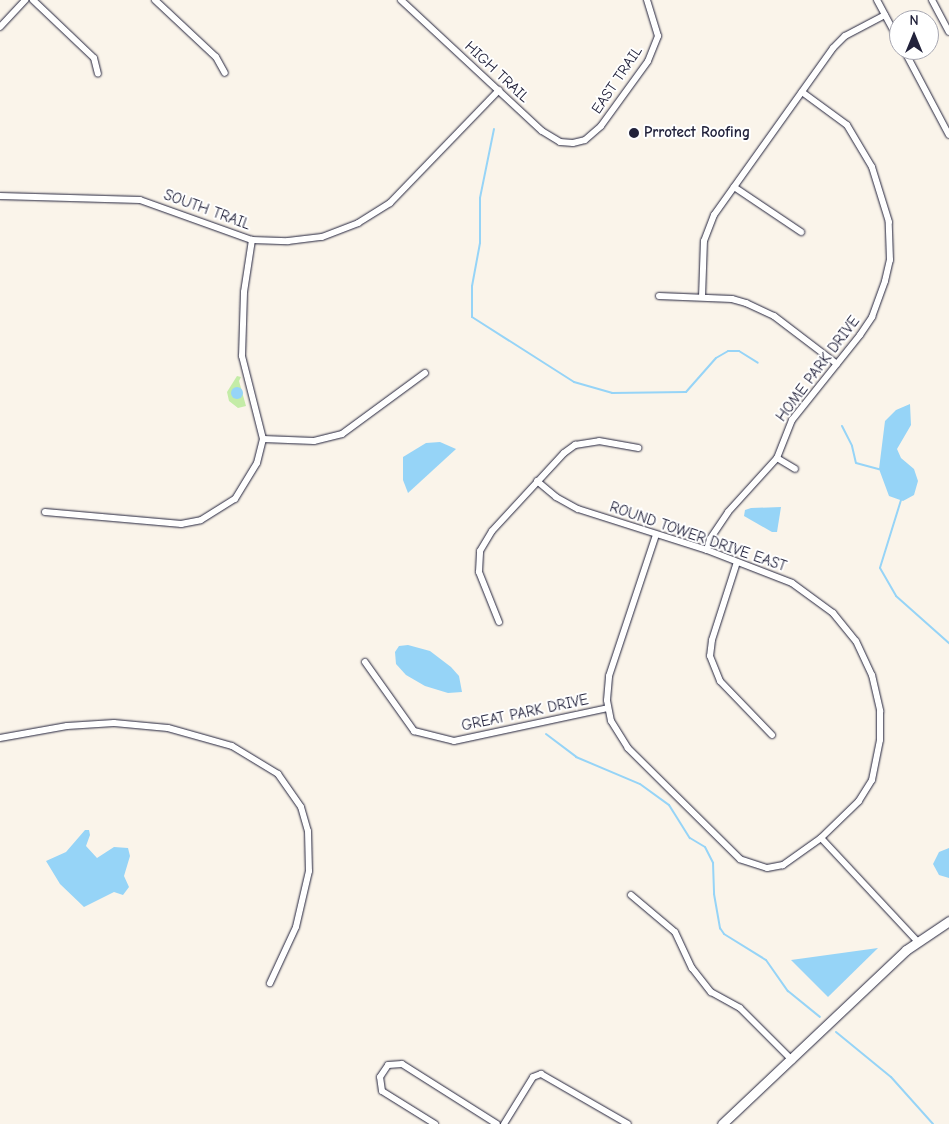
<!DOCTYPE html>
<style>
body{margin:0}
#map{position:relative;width:949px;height:1124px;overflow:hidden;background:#faf4ea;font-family:"Comic Neue",sans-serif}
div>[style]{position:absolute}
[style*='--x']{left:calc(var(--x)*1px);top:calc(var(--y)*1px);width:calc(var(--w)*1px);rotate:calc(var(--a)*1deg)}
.green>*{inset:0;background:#c4eca7}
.water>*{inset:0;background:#96d4f7}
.round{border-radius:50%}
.stream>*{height:2px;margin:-1px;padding:0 1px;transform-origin:1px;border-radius:1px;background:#96d4f7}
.roads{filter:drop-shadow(0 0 1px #22223b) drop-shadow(0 0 1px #22223b)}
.street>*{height:6px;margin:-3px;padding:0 3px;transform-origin:3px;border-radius:3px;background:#fff}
.secondary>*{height:9px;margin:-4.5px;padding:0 4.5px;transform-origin:4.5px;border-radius:4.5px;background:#fff}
.dots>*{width:14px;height:14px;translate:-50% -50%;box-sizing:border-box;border:2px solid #fff;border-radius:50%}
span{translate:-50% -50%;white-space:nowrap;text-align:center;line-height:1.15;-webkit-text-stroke:4px #fff;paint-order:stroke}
.street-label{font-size:15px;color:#22223b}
.poi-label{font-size:15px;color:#22223b;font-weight:700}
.left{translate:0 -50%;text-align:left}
.north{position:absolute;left:889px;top:10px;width:50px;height:50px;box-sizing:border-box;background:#fff;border:1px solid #a7a7b1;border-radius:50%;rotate:0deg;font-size:14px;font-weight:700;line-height:20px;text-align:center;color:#22223b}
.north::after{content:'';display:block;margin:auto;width:18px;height:22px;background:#22223b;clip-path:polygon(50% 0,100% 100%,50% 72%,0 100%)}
</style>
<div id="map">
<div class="green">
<div style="clip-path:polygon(237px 376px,241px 377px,239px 381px,246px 406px,238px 408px,229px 401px,227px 392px)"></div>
</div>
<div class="water">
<div class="round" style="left:231px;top:387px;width:12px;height:12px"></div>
<div style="clip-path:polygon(910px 404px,911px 425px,897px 449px,901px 458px,914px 469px,918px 481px,914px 495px,903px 501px,889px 496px,879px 469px,885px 421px,896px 410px)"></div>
<div style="clip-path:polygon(440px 442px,456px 449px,408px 493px,403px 480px,403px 457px,426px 443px)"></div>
<div style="clip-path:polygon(781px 507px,777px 532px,772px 532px,744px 516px,745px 510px,751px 508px)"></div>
<div style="clip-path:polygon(408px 645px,430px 651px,451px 667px,459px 676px,462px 692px,448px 693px,425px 686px,406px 675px,396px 664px,395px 652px,399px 646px)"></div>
<div style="clip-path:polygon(85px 830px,89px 830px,90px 835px,86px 846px,97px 858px,114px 847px,128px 848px,130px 856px,124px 876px,129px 887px,123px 895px,114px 892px,84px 907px,60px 884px,46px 861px,66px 852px)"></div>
<div style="clip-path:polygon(949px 848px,949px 878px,939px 875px,933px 864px,939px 852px)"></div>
<div style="clip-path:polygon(878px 948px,828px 997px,791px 960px)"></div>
</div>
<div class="stream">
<div style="--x:494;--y:129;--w:70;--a:101.5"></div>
<div style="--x:480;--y:198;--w:45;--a:90"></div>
<div style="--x:480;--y:243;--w:44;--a:100.5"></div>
<div style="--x:472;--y:286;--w:31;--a:90"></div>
<div style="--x:472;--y:317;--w:121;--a:32.5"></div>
<div style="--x:574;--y:382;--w:40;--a:16"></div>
<div style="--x:612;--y:393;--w:74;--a:-0.8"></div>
<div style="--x:686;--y:392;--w:45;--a:-48.6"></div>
<div style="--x:716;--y:358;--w:14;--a:-30"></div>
<div style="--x:728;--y:351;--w:11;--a:0"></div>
<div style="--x:739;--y:351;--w:22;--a:32"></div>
<div style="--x:842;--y:426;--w:22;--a:63"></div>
<div style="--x:852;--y:446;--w:17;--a:77"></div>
<div style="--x:856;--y:463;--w:24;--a:15"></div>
<div style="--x:901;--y:500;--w:71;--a:107.2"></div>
<div style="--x:880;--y:568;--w:32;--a:60"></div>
<div style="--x:896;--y:596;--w:71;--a:41.6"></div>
<div style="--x:546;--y:734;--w:38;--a:37"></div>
<div style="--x:576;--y:757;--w:69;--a:22.9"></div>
<div style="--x:640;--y:784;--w:36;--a:36"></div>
<div style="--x:669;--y:805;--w:39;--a:58"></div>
<div style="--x:690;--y:838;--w:17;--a:31"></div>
<div style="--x:705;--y:847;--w:18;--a:63"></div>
<div style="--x:713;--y:863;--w:31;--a:88"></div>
<div style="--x:714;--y:894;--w:35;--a:80"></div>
<div style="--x:720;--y:928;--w:7;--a:56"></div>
<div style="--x:724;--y:934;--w:49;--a:31.8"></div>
<div style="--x:766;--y:960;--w:38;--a:55"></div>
<div style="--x:788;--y:991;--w:41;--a:39.1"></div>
<div style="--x:836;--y:1032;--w:71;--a:39.3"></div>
<div style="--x:891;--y:1077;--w:63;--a:48.2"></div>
</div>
<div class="roads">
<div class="street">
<div style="--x:33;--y:0;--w:84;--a:43.6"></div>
<div style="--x:94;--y:58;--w:16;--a:76"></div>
<div style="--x:155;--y:0;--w:83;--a:43.1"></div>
<div style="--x:216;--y:57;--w:18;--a:61"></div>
<div style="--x:401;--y:0;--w:192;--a:42.9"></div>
<div style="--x:542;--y:131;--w:21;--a:31"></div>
<div style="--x:560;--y:142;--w:13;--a:4"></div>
<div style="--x:573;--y:143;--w:12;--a:-14"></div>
<div style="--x:585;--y:140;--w:21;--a:-41"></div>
<div style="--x:601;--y:126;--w:80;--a:-54.1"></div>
<div style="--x:648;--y:61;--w:27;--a:-68"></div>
<div style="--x:658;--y:36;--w:38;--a:-107"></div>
<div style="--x:877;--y:0;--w:47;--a:61.8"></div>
<div style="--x:932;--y:0;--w:36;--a:62"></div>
<div style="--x:0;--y:27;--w:37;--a:-47"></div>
<div style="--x:904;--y:50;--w:96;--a:62.1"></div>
<div style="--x:734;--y:187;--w:81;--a:33.9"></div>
<div style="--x:0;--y:196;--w:140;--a:1.6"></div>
<div style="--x:140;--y:200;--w:119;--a:19.7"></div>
<div style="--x:252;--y:240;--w:36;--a:2"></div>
<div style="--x:288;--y:241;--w:34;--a:-7"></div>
<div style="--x:322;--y:237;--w:39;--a:-21"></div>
<div style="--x:358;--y:223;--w:38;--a:-32"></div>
<div style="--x:390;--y:203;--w:157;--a:-46"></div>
<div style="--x:659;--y:296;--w:73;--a:2.4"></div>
<div style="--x:732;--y:299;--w:15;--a:16"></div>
<div style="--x:746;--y:303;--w:31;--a:25"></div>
<div style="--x:774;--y:316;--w:79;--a:37.3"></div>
<div style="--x:702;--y:297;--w:56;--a:-88"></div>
<div style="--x:704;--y:241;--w:28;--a:-69"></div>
<div style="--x:714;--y:215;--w:205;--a:-54.5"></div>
<div style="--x:833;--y:48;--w:17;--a:-45"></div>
<div style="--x:845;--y:36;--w:45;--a:-27.7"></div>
<div style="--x:263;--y:439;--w:51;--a:2.2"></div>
<div style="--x:314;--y:441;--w:29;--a:-14"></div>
<div style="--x:342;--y:434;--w:103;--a:-36.3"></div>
<div style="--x:777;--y:458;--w:21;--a:31"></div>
<div style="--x:537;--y:481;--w:25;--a:40"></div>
<div style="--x:556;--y:497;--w:25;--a:29"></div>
<div style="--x:578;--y:509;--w:135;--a:17.6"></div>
<div style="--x:707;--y:550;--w:91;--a:21.2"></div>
<div style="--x:792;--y:583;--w:51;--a:36.2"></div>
<div style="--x:833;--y:613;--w:36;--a:51"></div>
<div style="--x:856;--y:641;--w:38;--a:65"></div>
<div style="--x:872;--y:675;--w:37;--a:77"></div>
<div style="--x:880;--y:711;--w:29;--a:90"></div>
<div style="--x:880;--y:740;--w:41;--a:101.3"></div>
<div style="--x:872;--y:780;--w:25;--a:122"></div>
<div style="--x:859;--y:801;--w:53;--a:135.8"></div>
<div style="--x:821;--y:838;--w:47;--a:144.6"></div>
<div style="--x:783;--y:865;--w:16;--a:169"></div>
<div style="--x:767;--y:868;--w:28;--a:-162"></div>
<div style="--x:740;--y:859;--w:158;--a:-135.3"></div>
<div style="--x:628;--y:748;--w:32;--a:-122"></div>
<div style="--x:611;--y:721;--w:21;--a:-101"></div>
<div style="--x:607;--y:700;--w:24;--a:-85"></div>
<div style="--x:609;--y:676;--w:149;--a:-71.6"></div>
<div style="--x:45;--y:512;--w:137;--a:5"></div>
<div style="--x:181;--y:524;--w:20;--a:-11"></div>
<div style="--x:201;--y:520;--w:40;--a:-32"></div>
<div style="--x:235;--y:499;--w:42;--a:-58.6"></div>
<div style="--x:257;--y:463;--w:25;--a:-76"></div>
<div style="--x:263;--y:439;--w:86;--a:-104.2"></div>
<div style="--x:242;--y:356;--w:64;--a:-88.2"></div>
<div style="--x:244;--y:292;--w:53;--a:-81.3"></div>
<div style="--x:707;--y:550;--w:11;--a:-75"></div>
<div style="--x:710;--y:539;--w:32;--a:-56"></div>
<div style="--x:728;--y:512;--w:73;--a:-47.8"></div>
<div style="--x:777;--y:458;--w:41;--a:-68.5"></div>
<div style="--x:792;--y:420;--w:109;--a:-51.3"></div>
<div style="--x:860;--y:335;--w:22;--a:-56"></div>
<div style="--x:872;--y:317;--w:38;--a:-70"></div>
<div style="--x:885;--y:281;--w:22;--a:-77"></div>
<div style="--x:890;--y:260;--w:38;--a:-92"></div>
<div style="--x:889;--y:222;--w:58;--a:-107.2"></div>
<div style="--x:872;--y:167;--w:49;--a:-120.8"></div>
<div style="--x:847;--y:125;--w:56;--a:-143.7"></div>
<div style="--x:737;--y:562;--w:82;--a:107.8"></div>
<div style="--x:712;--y:640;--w:16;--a:97"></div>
<div style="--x:710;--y:656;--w:27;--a:68"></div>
<div style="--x:720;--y:681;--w:75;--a:46.1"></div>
<div style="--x:499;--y:622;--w:54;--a:-111.8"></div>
<div style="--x:479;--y:572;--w:21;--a:-87"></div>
<div style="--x:480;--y:551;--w:23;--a:-59"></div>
<div style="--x:492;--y:531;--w:106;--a:-47.3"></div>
<div style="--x:564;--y:453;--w:14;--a:-36"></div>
<div style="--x:575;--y:445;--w:24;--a:-9"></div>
<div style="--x:599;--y:441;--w:40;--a:10"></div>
<div style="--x:365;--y:662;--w:85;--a:54.6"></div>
<div style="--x:414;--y:731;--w:41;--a:14"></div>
<div style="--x:454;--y:741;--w:157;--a:-12.1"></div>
<div style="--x:0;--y:738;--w:68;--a:-10.2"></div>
<div style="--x:67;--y:726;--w:47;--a:-3.7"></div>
<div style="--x:114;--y:723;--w:54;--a:5.3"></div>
<div style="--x:168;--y:728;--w:66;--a:15.7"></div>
<div style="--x:232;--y:746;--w:54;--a:31.3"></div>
<div style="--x:278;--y:774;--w:40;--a:55.1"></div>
<div style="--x:301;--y:807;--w:25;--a:74"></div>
<div style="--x:308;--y:831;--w:40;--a:88.6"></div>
<div style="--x:309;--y:871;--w:57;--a:103.1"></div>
<div style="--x:296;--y:927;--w:62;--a:114.9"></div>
<div style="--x:821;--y:838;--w:141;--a:47"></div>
<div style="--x:631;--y:895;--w:57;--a:40.1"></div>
<div style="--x:675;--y:932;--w:40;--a:65"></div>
<div style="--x:692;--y:968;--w:31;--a:52"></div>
<div style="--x:711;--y:992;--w:33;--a:29"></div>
<div style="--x:740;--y:1008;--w:74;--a:45"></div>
<div style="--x:435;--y:1124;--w:62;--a:-148.1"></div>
<div style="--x:382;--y:1091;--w:14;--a:-98"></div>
<div style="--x:380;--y:1077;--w:14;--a:-56"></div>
<div style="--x:388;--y:1065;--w:14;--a:-4"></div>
<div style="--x:402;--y:1064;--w:112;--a:32.3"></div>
<div style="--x:504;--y:1124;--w:55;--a:-58.3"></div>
<div style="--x:533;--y:1077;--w:9;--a:-21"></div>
<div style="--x:541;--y:1074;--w:100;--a:29.9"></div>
</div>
<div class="secondary">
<div style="--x:722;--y:1124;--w:253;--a:-43.4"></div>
<div style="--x:906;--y:950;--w:52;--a:-34"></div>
</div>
</div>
<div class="dots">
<div style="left:634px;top:133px;background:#22223b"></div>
</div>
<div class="street-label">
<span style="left:497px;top:72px;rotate:43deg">HIGH TRAIL</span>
<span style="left:617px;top:80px;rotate:-56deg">EAST TRAIL</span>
<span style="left:207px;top:210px;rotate:20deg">SOUTH TRAIL</span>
<span style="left:818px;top:369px;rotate:-53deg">HOME PARK DRIVE</span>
<span style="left:698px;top:537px;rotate:19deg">ROUND TOWER DRIVE EAST</span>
<span style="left:525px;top:713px;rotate:-12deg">GREAT PARK DRIVE</span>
</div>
<div class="poi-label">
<span class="left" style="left:644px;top:133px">Prrotect Roofing</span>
</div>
<div class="north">N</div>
</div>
